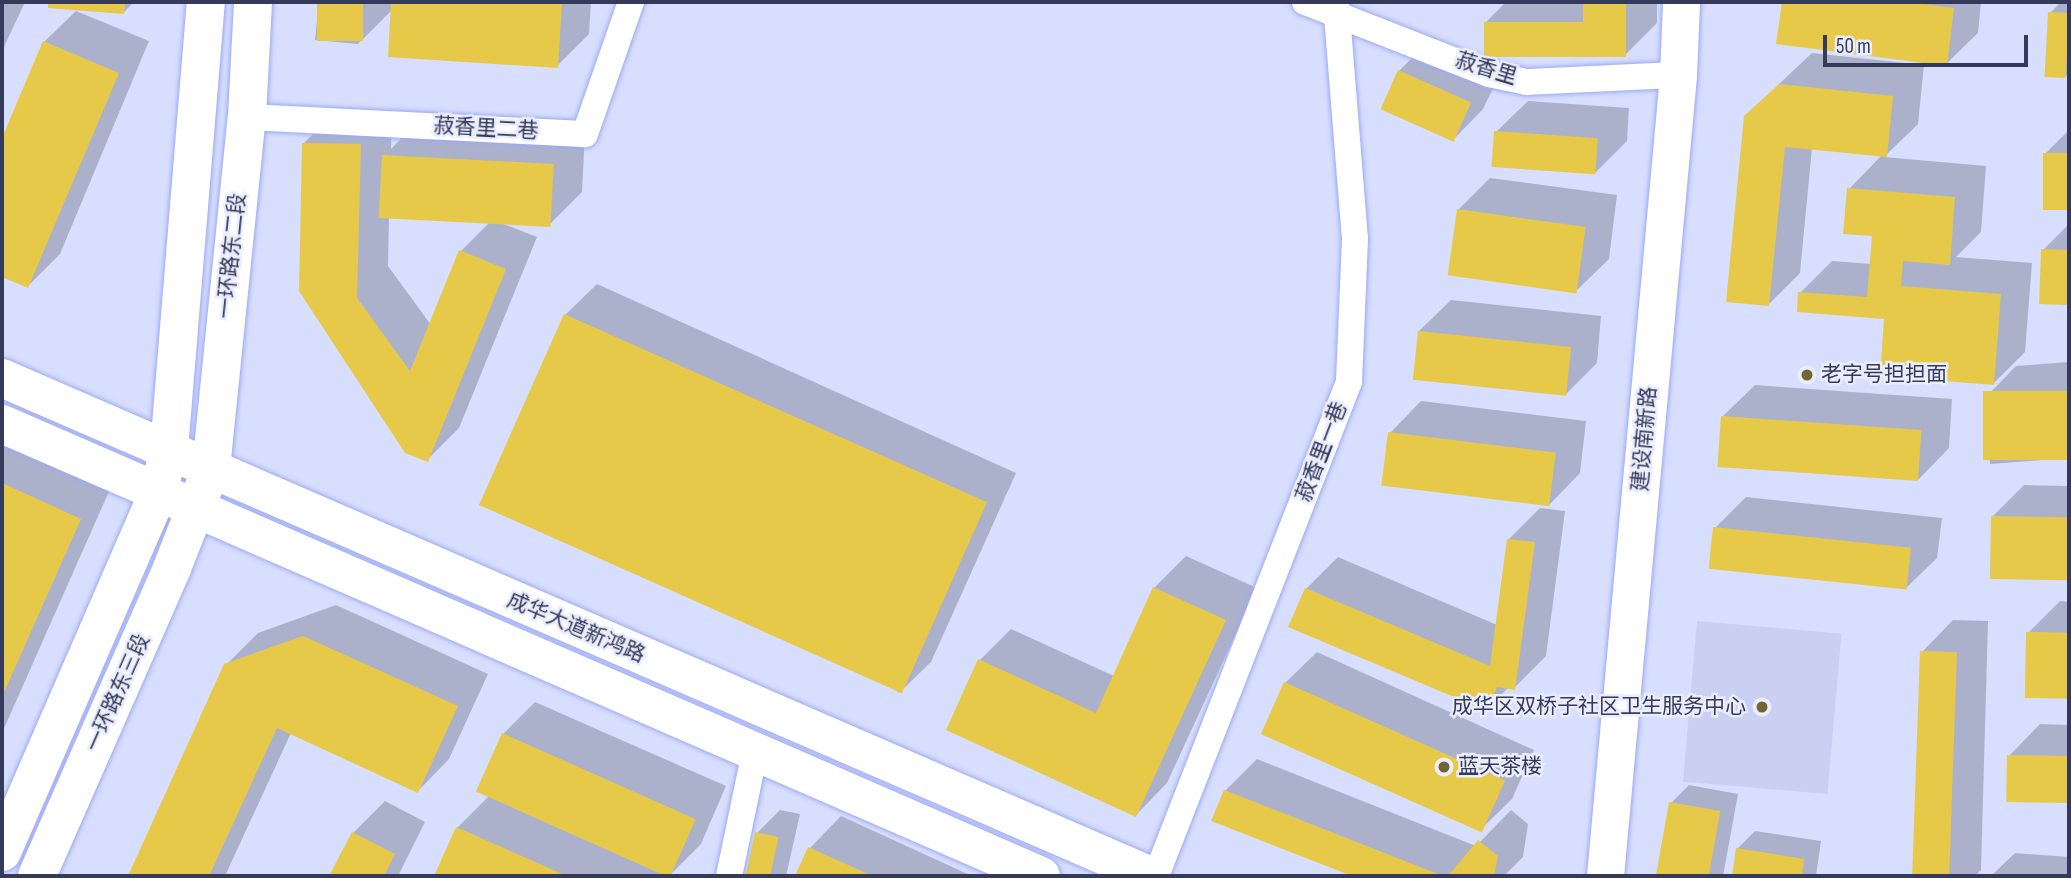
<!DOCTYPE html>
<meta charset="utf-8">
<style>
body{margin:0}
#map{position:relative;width:2071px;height:878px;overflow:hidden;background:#d7defe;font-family:"Sofia Sans Condensed","Noto Sans SC",sans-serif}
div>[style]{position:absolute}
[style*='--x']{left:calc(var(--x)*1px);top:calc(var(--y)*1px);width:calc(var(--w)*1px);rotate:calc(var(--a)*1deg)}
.built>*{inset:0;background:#c9d0f2;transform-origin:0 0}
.shadow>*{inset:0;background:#0003}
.building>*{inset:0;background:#e7c94a;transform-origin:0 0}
.roads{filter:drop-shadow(0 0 2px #9ca9f4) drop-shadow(0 0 2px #9ca9f4)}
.street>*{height:26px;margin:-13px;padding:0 13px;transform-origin:13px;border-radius:13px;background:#fff}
.secondary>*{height:37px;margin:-18.5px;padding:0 18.5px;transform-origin:18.5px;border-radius:18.5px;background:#fff}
.primary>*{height:38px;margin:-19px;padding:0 19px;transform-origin:19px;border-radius:19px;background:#fff}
.dots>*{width:19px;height:19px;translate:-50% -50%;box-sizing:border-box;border:4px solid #e9edfc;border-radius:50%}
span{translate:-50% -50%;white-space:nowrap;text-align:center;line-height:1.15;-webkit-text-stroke:5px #e9edfc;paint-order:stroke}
.street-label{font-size:21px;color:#353a5a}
.poi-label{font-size:21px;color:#353a5a}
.left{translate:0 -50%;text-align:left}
.right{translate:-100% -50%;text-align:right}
.frame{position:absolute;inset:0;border:4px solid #353a5a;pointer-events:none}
.scale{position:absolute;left:1823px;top:35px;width:205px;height:32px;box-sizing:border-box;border:4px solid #353a5a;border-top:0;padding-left:9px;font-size:21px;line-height:24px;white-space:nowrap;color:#353a5a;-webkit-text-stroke:5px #e9edfc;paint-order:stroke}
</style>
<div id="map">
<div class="built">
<div style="left:1697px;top:621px;width:145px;height:161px;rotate:5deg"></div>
</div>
<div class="shadow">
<div style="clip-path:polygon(2px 2px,25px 2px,2px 51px)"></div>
<div style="clip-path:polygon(50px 2px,134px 2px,124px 12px,49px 7px)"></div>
<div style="clip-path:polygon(319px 2px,591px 2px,589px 34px,557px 66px,392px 10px,358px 44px,315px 40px)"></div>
<div style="clip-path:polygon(1506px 2px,1657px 2px,1657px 23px,1625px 55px,1485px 23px)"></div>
<div style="clip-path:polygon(1783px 2px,1981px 2px,1978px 33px,1946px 64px,1778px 43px)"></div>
<div style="clip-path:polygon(2061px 2px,2069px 2px,2069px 76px,2049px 76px,2050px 13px)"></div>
<div style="clip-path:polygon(76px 11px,149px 41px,60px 254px,28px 286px,2px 275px,2px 143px,44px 42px)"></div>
<div style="clip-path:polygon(1431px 39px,1501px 72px,1483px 109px,1452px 141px,1382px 108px,1399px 71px)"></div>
<div style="clip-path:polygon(1812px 53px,1924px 65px,1918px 124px,1884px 157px,1986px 166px,1981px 232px,1956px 257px,2032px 263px,2025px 352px,1994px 383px,1886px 317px,1800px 293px,1832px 261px,1872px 264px,1874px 234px,1849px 189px,1882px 155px,1812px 148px,1800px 273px,1768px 305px,1778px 85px)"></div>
<div style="clip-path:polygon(1528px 101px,1629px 108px,1627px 141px,1595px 173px,1496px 132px)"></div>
<div style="clip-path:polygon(evenodd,335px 112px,392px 113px,391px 149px,415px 124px,585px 132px,582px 192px,551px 223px,498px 222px,537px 237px,459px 428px,427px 460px,406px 451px,304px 143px,335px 112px,389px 216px,491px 221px,461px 251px,431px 325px,388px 266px,389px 216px)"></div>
<div style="clip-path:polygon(2069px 130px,2069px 208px,2046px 208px,2045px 154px)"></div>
<div style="clip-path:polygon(1490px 178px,1617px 195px,1609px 259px,1577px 290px,1458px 210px)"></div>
<div style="clip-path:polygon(2069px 224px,2069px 303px,2041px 302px,2043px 250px)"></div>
<div style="clip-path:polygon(597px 284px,1016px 473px,931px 662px,899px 693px,565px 315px)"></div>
<div style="clip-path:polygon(1451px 300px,1601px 316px,1597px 363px,1565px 395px,1419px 331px)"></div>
<div style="clip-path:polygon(2069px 362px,2069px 458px,1990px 464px,1985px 398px,2016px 366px)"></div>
<div style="clip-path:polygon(1755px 385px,1952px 399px,1949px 448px,1918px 480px,1723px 416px)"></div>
<div style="clip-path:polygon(1421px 401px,1586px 421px,1580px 473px,1549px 505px,1390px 433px)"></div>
<div style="clip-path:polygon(2px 438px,111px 487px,2px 733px)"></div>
<div style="clip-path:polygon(2024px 485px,2069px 486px,2069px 579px,1992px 578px,1993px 516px)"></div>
<div style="clip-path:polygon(1746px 497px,1942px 518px,1937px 558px,1905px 589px,1715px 528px)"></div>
<div style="clip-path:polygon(1540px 508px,1565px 511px,1546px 656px,1514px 688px,1509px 687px,1487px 709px,1306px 589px,1338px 557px,1497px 625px,1508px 540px)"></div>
<div style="clip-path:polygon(1186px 556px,1257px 588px,1167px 783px,1136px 815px,980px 660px,1011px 629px,1114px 676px,1154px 588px)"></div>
<div style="clip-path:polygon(2060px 601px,2069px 602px,2069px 698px,2026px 696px,2028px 633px)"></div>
<div style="clip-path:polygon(336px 605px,488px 674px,449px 759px,418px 791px,291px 733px,225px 876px,130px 876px,226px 665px,258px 633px)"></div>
<div style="clip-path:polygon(1953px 620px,1988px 621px,1981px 870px,1975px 876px,1916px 876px,1922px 652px)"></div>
<div style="clip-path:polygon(1317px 652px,1534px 750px,1512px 799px,1480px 830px,1285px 683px)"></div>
<div style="clip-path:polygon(535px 702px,726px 786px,701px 844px,669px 876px,436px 876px,457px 828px,489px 796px,503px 734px)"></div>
<div style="clip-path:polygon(2040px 724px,2069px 725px,2069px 802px,2008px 801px,2009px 756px)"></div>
<div style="clip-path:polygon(1257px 759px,1476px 846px,1511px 810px,1528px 824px,1523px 857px,1504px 876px,1357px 876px,1214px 820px,1225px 791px)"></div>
<div style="clip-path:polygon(1689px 785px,1738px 794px,1723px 876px,1658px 876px,1671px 803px)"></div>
<div style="clip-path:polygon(385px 801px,425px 822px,398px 876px,331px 876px,353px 833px)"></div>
<div style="clip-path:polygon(780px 810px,800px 814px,786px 876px,747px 876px,757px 833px)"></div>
<div style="clip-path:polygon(841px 816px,972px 876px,797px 876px,810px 848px)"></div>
<div style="clip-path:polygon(1755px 831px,1821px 841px,1816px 876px,1733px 876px,1737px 849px)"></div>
<div style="clip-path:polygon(2015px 853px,2069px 857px,2069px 876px,1991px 876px)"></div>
</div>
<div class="building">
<div style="clip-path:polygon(48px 2px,125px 2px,124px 14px,48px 8px)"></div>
<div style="left:317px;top:2px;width:46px;height:39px"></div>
<div style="clip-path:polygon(391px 2px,562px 4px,558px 68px,388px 57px)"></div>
<div style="clip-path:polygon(1583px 2px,1626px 2px,1626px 57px,1484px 57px,1484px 22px,1583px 22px)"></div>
<div style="clip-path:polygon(1782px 2px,1909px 2px,1954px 8px,1947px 66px,1776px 44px)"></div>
<div style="left:2048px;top:12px;width:21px;height:65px;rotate:3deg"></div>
<div style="clip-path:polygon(43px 41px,119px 73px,28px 288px,2px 277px,2px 138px)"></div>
<div style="left:1398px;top:70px;width:80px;height:43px;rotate:24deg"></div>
<div style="clip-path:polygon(1779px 84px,1893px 96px,1887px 157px,1785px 147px,1769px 306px,1726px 302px,1744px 116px)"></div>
<div style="left:1494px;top:131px;width:104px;height:36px;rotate:4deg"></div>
<div style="clip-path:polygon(302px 143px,361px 144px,357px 298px,410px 371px,459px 250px,506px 269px,428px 462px,405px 453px,299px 291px)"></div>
<div style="left:2043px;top:153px;width:26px;height:57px"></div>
<div style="left:382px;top:155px;width:172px;height:63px;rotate:3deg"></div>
<div style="clip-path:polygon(1847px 188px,1955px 197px,1950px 265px,1903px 261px,1901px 286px,2001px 294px,1994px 385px,1880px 376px,1884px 319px,1797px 312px,1798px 292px,1867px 297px,1872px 236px,1843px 234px)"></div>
<div style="left:1457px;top:209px;width:130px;height:67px;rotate:8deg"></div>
<div style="left:2041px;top:249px;width:28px;height:55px;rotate:2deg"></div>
<div style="left:564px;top:314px;width:463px;height:209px;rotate:24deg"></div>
<div style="left:1418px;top:331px;width:154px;height:49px;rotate:6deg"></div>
<div style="left:2069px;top:391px;width:69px;height:86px;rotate:90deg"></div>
<div style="left:1721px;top:416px;width:201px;height:51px;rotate:4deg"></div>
<div style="left:1388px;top:432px;width:169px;height:54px;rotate:7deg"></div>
<div style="clip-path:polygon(2px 483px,81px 519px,2px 697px)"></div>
<div style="left:1991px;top:516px;width:78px;height:63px;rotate:1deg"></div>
<div style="left:1713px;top:527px;width:199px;height:42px;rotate:6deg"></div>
<div style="clip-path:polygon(1507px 539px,1535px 542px,1515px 690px,1497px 687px,1487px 711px,1288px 627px,1305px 588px,1490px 666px)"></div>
<div style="clip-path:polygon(1153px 587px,1226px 620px,1136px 817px,946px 730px,978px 659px,1096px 713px)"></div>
<div style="left:2026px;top:632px;width:43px;height:66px;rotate:1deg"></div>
<div style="clip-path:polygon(303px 636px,458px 706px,418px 793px,277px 728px,209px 876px,128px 876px,224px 664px)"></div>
<div style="left:1920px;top:651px;width:37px;height:225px;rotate:2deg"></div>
<div style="left:1284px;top:682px;width:242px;height:57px;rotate:24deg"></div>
<div style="left:502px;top:733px;width:212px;height:64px;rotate:24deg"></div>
<div style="left:2007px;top:755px;width:62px;height:47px;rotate:1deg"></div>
<div style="clip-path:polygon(1224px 790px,1443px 876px,1352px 876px,1211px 821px)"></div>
<div style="left:1669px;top:802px;width:52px;height:75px;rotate:10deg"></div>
<div style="clip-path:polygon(456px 827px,567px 876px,434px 876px)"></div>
<div style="clip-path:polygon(352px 832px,395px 854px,384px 876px,329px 876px)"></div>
<div style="left:755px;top:832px;width:24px;height:45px;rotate:12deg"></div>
<div style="clip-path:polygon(1478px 840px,1498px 856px,1494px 876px,1448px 876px)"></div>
<div style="clip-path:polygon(808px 847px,873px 876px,795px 876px)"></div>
<div style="clip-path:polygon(1736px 848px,1804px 859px,1802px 876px,1732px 876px)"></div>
</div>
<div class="roads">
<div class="street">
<div style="--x:1305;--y:2;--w:198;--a:21.4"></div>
<div style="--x:1489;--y:74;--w:39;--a:12"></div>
<div style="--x:1527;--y:82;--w:151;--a:-2.7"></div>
<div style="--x:247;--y:117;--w:338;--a:2.9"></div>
<div style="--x:585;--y:134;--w:140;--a:-70.8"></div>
<div style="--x:729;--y:876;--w:127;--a:-78.2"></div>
<div style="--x:1156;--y:876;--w:530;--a:-68.66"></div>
<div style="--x:1349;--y:382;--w:143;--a:-87.6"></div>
<div style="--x:1355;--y:239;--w:238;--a:-94.6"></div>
</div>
<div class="secondary">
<div style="--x:1605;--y:876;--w:804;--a:-84.79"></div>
<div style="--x:1678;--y:75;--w:73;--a:-87.6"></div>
</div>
<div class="primary">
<div style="--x:2;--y:378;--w:1252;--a:23.43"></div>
<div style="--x:2;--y:424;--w:1133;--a:23.51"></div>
<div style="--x:2;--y:852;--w:391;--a:-66.5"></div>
<div style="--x:158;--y:493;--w:44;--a:-75.7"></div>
<div style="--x:169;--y:450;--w:450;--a:-85.3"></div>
<div style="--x:37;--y:876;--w:336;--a:-66.3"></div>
<div style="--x:172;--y:568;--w:106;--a:-68.5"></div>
<div style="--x:211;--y:469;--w:354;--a:-84.2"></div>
<div style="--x:247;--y:117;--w:115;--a:-87"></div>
</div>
</div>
<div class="dots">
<div style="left:1807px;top:375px;background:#736633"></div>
<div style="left:1762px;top:707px;background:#736633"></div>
<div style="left:1444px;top:767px;background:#736633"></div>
</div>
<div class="street-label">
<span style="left:1486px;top:69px;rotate:17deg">菽香里</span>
<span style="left:486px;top:129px;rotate:3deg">菽香里二巷</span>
<span style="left:232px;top:256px;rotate:-84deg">一环路东二段</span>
<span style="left:1645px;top:439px;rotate:-85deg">建设南新路</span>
<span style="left:1322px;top:452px;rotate:-69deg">菽香里一巷</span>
<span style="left:576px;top:628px;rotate:23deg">成华大道新鸿路</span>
<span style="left:118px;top:693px;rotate:-66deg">一环路东三段</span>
</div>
<div class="poi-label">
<span class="left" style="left:1821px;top:375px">老字号担担面</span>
<span class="right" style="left:1746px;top:707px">成华区双桥子社区卫生服务中心</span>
<span class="left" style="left:1458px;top:767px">蓝天茶楼</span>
</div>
<div class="frame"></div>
<div class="scale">50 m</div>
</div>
